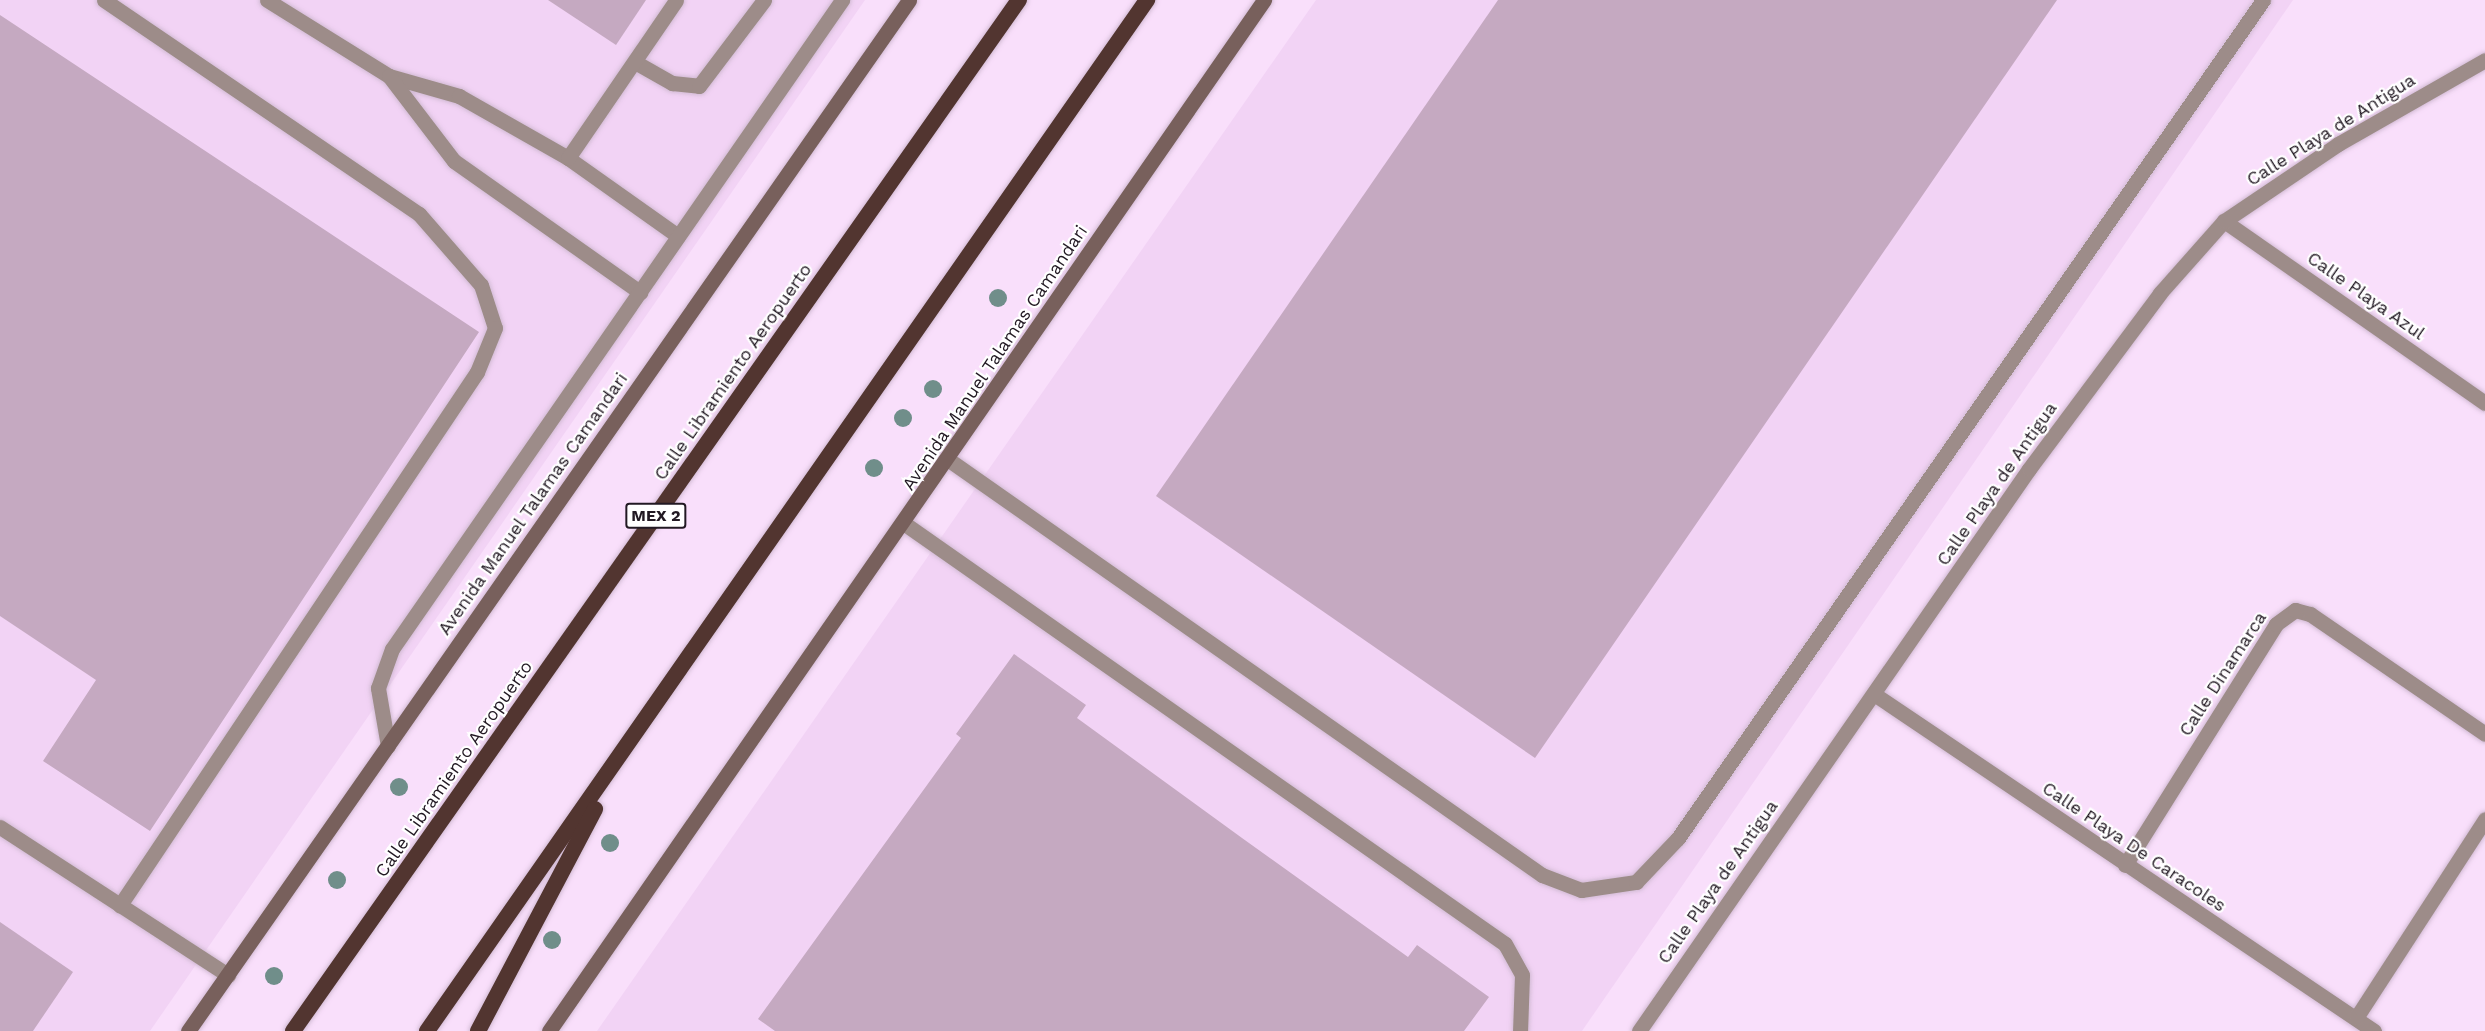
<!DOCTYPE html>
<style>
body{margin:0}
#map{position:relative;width:2485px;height:1031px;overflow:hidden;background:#f9dffb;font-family:"Work Sans",sans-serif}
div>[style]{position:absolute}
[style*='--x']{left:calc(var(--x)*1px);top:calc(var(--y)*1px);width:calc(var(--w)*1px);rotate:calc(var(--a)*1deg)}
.built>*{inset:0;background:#f2d3f5}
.building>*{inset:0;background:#c5a9c1}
.roads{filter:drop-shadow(0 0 2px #d2bbd4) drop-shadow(0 0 2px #d2bbd4)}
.service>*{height:15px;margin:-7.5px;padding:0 7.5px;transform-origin:7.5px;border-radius:7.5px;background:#9d8c89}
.minor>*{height:15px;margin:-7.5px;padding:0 7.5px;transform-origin:7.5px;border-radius:7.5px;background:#9d8c89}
.tertiary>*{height:15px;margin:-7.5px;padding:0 7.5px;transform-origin:7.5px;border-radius:7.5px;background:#9d8c89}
.secondary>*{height:15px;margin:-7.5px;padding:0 7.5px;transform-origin:7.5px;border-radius:7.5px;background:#78605c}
.trunk>*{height:16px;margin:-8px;padding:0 8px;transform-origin:8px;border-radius:8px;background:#523530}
.trees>*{width:18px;height:18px;margin:-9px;border-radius:50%;background:#708e8a}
span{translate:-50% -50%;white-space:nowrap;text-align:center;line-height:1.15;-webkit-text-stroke:4.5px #fff;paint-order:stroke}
.shield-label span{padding:2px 4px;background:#fff;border:2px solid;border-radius:4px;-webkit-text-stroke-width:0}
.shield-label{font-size:16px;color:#221923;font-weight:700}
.street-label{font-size:18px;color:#221923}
</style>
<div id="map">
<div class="built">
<div style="clip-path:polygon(0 0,865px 0,150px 1031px,0 1031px)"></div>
<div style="clip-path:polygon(1316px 0,2293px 0,1582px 1031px,597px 1031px)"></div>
</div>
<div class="building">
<div style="clip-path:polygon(548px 0,646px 0,616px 45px)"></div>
<div style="clip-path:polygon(1498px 0,2057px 0,1535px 758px,1156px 496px)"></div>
<div style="clip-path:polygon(0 15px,479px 332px,150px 831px,43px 761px,96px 680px,0 616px)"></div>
<div style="clip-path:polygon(1014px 654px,1086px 705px,1077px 718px,1242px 838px,1408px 957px,1417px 945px,1489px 997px,1464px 1031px,775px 1031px,758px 1019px,961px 738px,956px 734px)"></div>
<div style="clip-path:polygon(0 922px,73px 972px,33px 1031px,0 1031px)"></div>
</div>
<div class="roads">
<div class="service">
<div style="--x:104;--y:0;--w:381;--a:34.2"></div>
<div style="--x:419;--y:214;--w:94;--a:48.9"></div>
<div style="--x:481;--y:285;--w:45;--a:72"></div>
<div style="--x:495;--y:328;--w:48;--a:112.2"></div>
<div style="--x:477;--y:372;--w:642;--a:123.81"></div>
<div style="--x:267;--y:0;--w:144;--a:31.9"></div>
<div style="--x:389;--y:76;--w:73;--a:15.9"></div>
<div style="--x:459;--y:96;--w:125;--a:29.6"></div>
<div style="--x:568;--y:158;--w:135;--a:35.3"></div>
<div style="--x:635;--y:62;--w:43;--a:29.6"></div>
<div style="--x:672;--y:83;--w:27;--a:6"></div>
<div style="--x:699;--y:86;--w:108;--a:-52.9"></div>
<div style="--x:389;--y:76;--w:107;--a:52.6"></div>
<div style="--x:454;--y:161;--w:228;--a:35.2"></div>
<div style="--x:568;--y:158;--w:191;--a:-55.6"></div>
<div style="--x:949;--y:460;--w:724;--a:34.99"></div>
<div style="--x:1542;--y:875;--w:42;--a:21"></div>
<div style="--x:1581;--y:890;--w:56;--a:-8.3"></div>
<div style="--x:1636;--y:882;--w:61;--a:-46.3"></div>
<div style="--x:1678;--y:838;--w:1022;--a:-55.08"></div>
<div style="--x:905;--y:524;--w:732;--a:34.99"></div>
<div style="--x:1505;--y:944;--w:35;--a:61"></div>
<div style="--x:1522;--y:975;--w:56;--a:92"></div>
<div style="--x:388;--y:746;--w:59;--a:-99.8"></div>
<div style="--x:378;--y:688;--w:41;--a:-70.3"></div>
<div style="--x:392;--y:649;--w:790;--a:-55.26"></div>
<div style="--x:0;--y:827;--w:272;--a:33"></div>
</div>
<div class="minor">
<div style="--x:2224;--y:221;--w:318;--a:34.9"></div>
<div style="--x:1874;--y:694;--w:603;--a:33.98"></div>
<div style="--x:2125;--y:865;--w:284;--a:-57.9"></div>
<div style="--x:2276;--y:624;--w:24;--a:-36"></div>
<div style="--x:2295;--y:610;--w:16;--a:15"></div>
<div style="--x:2310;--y:614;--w:212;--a:34.4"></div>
<div style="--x:2356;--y:1018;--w:237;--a:-57"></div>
</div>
<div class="tertiary">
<div style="--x:1639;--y:1031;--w:684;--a:-55.24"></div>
<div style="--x:2029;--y:469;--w:219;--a:-53.3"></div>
<div style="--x:2160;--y:293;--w:96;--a:-48.4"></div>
<div style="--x:2224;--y:221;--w:138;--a:-34"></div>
<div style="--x:2338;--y:144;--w:169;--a:-29.7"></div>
</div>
<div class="secondary">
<div style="--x:188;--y:1031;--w:1258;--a:-55.03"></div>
<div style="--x:549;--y:1031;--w:1255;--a:-55.26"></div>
</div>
<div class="trunk">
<div style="--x:293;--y:1031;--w:1261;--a:-54.85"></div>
<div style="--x:427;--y:1031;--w:1258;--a:-55.07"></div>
<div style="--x:478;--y:1031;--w:251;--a:-62.2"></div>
</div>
</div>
<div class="trees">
<div style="left:998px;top:298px"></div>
<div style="left:933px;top:389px"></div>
<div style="left:903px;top:418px"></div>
<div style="left:874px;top:468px"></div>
<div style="left:399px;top:787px"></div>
<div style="left:610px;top:843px"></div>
<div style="left:337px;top:880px"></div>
<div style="left:552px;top:940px"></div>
<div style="left:274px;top:976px"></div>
</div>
<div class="shield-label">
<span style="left:656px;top:516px">MEX 2</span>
</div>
<div class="street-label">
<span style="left:2331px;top:130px;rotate:-32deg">Calle Playa de Antigua</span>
<span style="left:2366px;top:296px;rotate:35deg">Calle Playa Azul</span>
<span style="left:995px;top:358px;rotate:-56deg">Avenida Manuel Talamas Camandari</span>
<span style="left:733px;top:372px;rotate:-55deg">Calle Libramiento Aeropuerto</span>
<span style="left:1997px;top:484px;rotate:-55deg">Calle Playa de Antigua</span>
<span style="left:533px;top:504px;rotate:-55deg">Avenida Manuel Talamas Camandari</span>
<span style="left:2223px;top:674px;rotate:-57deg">Calle Dinamarca</span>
<span style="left:454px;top:769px;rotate:-55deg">Calle Libramiento Aeropuerto</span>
<span style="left:2134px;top:847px;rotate:34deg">Calle Playa De Caracoles</span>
<span style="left:1718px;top:882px;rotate:-55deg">Calle Playa de Antigua</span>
</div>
</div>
